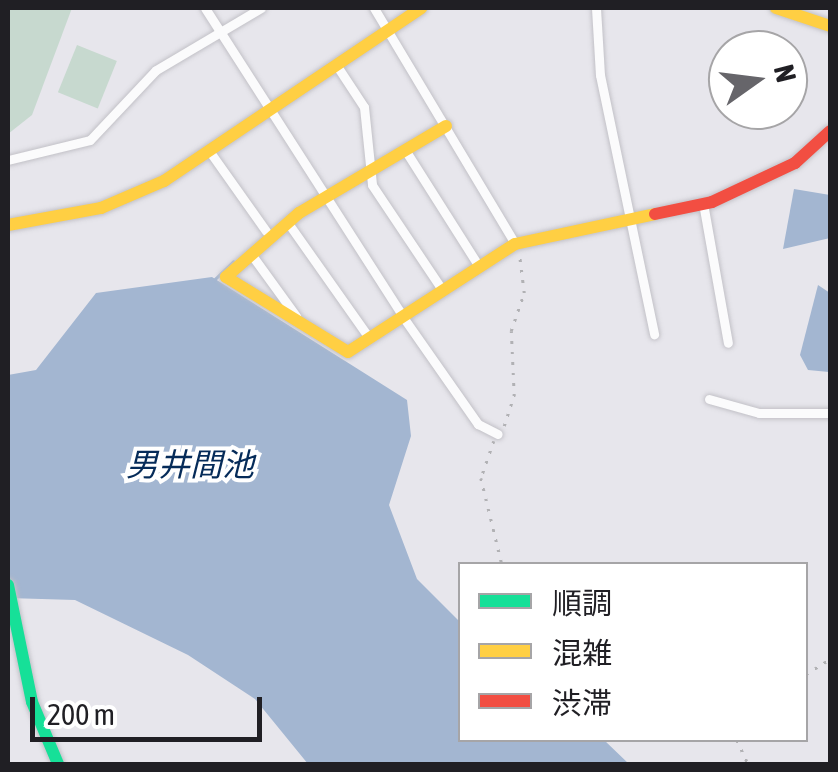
<!DOCTYPE html>
<meta charset="utf-8">
<style>
body{margin:0}
#map{position:relative;width:838px;height:772px;overflow:hidden;background:#e7e6ec;font-family:"Asap Condensed","Noto Sans JP",sans-serif}
div>[style]{position:absolute}
[style*='--x']{left:calc(var(--x)*1px);top:calc(var(--y)*1px);width:calc(var(--w)*1px);rotate:calc(var(--a)*1deg)}
.green>*{inset:0;background:#c7d9cf;transform-origin:0 0}
.water>*{inset:0;background:#a3b6d1}
.stream>*{height:2.5px;margin:-1.25px;padding:0 1.25px;transform-origin:1.25px;border-radius:1.25px;background:#a3b6d1}
.path>*{height:2.5px;margin-top:-1.25px;transform-origin:0;background:repeating-linear-gradient(90deg,#b1b1b4 0 2.5px,transparent 0 10.5px)}
.roads{filter:drop-shadow(0 0 2px #c2c1c7) drop-shadow(0 0 2px #c2c1c7)}
.street>*{height:9px;margin:-4.5px;padding:0 4.5px;transform-origin:4.5px;border-radius:4.5px;background:#fbfbfc}
.fast>*{height:12px;margin:-6px;padding:0 6px;transform-origin:6px;border-radius:6px;background:#16e098}
.slow>*{height:12px;margin:-6px;padding:0 6px;transform-origin:6px;border-radius:6px;background:#ffcf43}
.jam>*{height:12px;margin:-6px;padding:0 6px;transform-origin:6px;border-radius:6px;background:#f24e42}
span{translate:-50% -50%;white-space:nowrap;text-align:center;line-height:1.15;-webkit-text-stroke:8px #fff;paint-order:stroke}
.water-label{font-size:32px;color:#052b59;font-style:italic}
.frame{position:absolute;inset:0;border:10px solid #201f24;pointer-events:none}
.legend{position:absolute;left:458px;top:562px;width:350px;height:180px;box-sizing:border-box;background:#fff;border:2px solid #a6a5a7;margin:0;padding:12px 18px;list-style:none;font-size:30px;color:#201f24}
.legend li{display:flex;align-items:center;gap:20px;height:50px}
.legend b{width:50px;border:2px solid #a6a5a7}
.north{position:absolute;left:708px;top:30px;width:100px;height:100px;box-sizing:border-box;background:#fff;border:2px solid #a6a5a7;border-radius:50%;rotate:76deg;font-size:28px;font-weight:700;line-height:40px;text-align:center;color:#201f24}
.north::after{content:'';display:block;margin:auto;width:35px;height:45px;background:#66656a;clip-path:polygon(50% 0,100% 100%,50% 72%,0 100%)}
.scale{position:absolute;left:30px;top:697px;width:232px;height:45px;box-sizing:border-box;border:5px solid #201f24;border-top:0;padding-left:12px;font-size:30px;line-height:35px;white-space:nowrap;color:#201f24;-webkit-text-stroke:8px #fff;paint-order:stroke}
</style>
<div id="map">
<div class="green">
<div style="clip-path:polygon(8px 8px,72px 8px,32px 115px,8px 134px)"></div>
<div style="left:77px;top:45px;width:43px;height:51px;rotate:22deg"></div>
</div>
<div class="water">
<div style="clip-path:polygon(794px 189px,830px 195px,830px 238px,783px 249px)"></div>
<div style="clip-path:polygon(212px 277px,407px 400px,411px 436px,389px 505px,417px 579px,460px 622px,460px 740px,604px 740px,629px 764px,308px 764px,255px 699px,188px 655px,75px 600px,8px 598px,8px 375px,36px 370px,96px 293px)"></div>
<div style="clip-path:polygon(818px 285px,830px 293px,829px 372px,808px 370px,800px 355px)"></div>
</div>
<div class="stream">
<div style="--x:213;--y:281;--w:28;--a:-44"></div>
</div>
<div class="path">
<div style="--x:504;--y:426;--w:32;--a:-72"></div>
<div style="--x:514;--y:396;--w:65;--a:-92.6"></div>
<div style="--x:511;--y:331;--w:40;--a:-71.1"></div>
<div style="--x:524;--y:293;--w:38;--a:-97"></div>
<div style="--x:494;--y:441;--w:39;--a:109"></div>
<div style="--x:481;--y:478;--w:89;--a:76.3"></div>
<div style="--x:806;--y:674;--w:28;--a:-32"></div>
<div style="--x:737;--y:740;--w:26;--a:65"></div>
</div>
<div class="roads">
<div class="street">
<div style="--x:205;--y:8;--w:367;--a:57.3"></div>
<div style="--x:403;--y:317;--w:131;--a:55"></div>
<div style="--x:478;--y:424;--w:22;--a:27"></div>
<div style="--x:374;--y:8;--w:275;--a:59.1"></div>
<div style="--x:596;--y:8;--w:67;--a:86.6"></div>
<div style="--x:600;--y:75;--w:265;--a:78.2"></div>
<div style="--x:337;--y:66;--w:49;--a:56.6"></div>
<div style="--x:364;--y:107;--w:78;--a:84.1"></div>
<div style="--x:372;--y:185;--w:124;--a:56.2"></div>
<div style="--x:210;--y:152;--w:97;--a:54.7"></div>
<div style="--x:407;--y:153;--w:133;--a:57.6"></div>
<div style="--x:8;--y:160;--w:84;--a:-13.7"></div>
<div style="--x:90;--y:140;--w:96;--a:-46.7"></div>
<div style="--x:156;--y:70;--w:122;--a:-30.6"></div>
<div style="--x:703;--y:203;--w:142;--a:79.9"></div>
<div style="--x:288;--y:223;--w:141;--a:54.8"></div>
<div style="--x:251;--y:254;--w:77;--a:54"></div>
<div style="--x:709;--y:399;--w:52;--a:15.6"></div>
<div style="--x:759;--y:413;--w:71;--a:0"></div>
</div>
<div class="fast">
<div style="--x:8;--y:585;--w:119;--a:78.4"></div>
<div style="--x:32;--y:702;--w:67;--a:67.2"></div>
</div>
<div class="slow">
<div style="--x:776;--y:8;--w:57;--a:18.4"></div>
<div style="--x:446;--y:126;--w:171;--a:149.4"></div>
<div style="--x:299;--y:213;--w:97;--a:138.8"></div>
<div style="--x:226;--y:277;--w:143;--a:31.6"></div>
<div style="--x:348;--y:352;--w:199;--a:-32.9"></div>
<div style="--x:515;--y:244;--w:143;--a:-12.1"></div>
<div style="--x:8;--y:225;--w:95;--a:-10.4"></div>
<div style="--x:101;--y:208;--w:69;--a:-23.2"></div>
<div style="--x:164;--y:181;--w:310;--a:-33.9"></div>
</div>
<div class="jam">
<div style="--x:655;--y:214;--w:58;--a:-11.9"></div>
<div style="--x:712;--y:202;--w:92;--a:-25.2"></div>
<div style="--x:795;--y:163;--w:47;--a:-42.4"></div>
</div>
</div>
<div class="water-label">
<span style="left:190px;top:465px">男井間池</span>
</div>
<div class="frame"></div>
<ul class="legend">
<li><b style="height:12px;background:#16e098"></b>順調</li>
<li><b style="height:12px;background:#ffcf43"></b>混雑</li>
<li><b style="height:12px;background:#f24e42"></b>渋滞</li>
</ul>
<div class="north">N</div>
<div class="scale">200 m</div>
</div>
